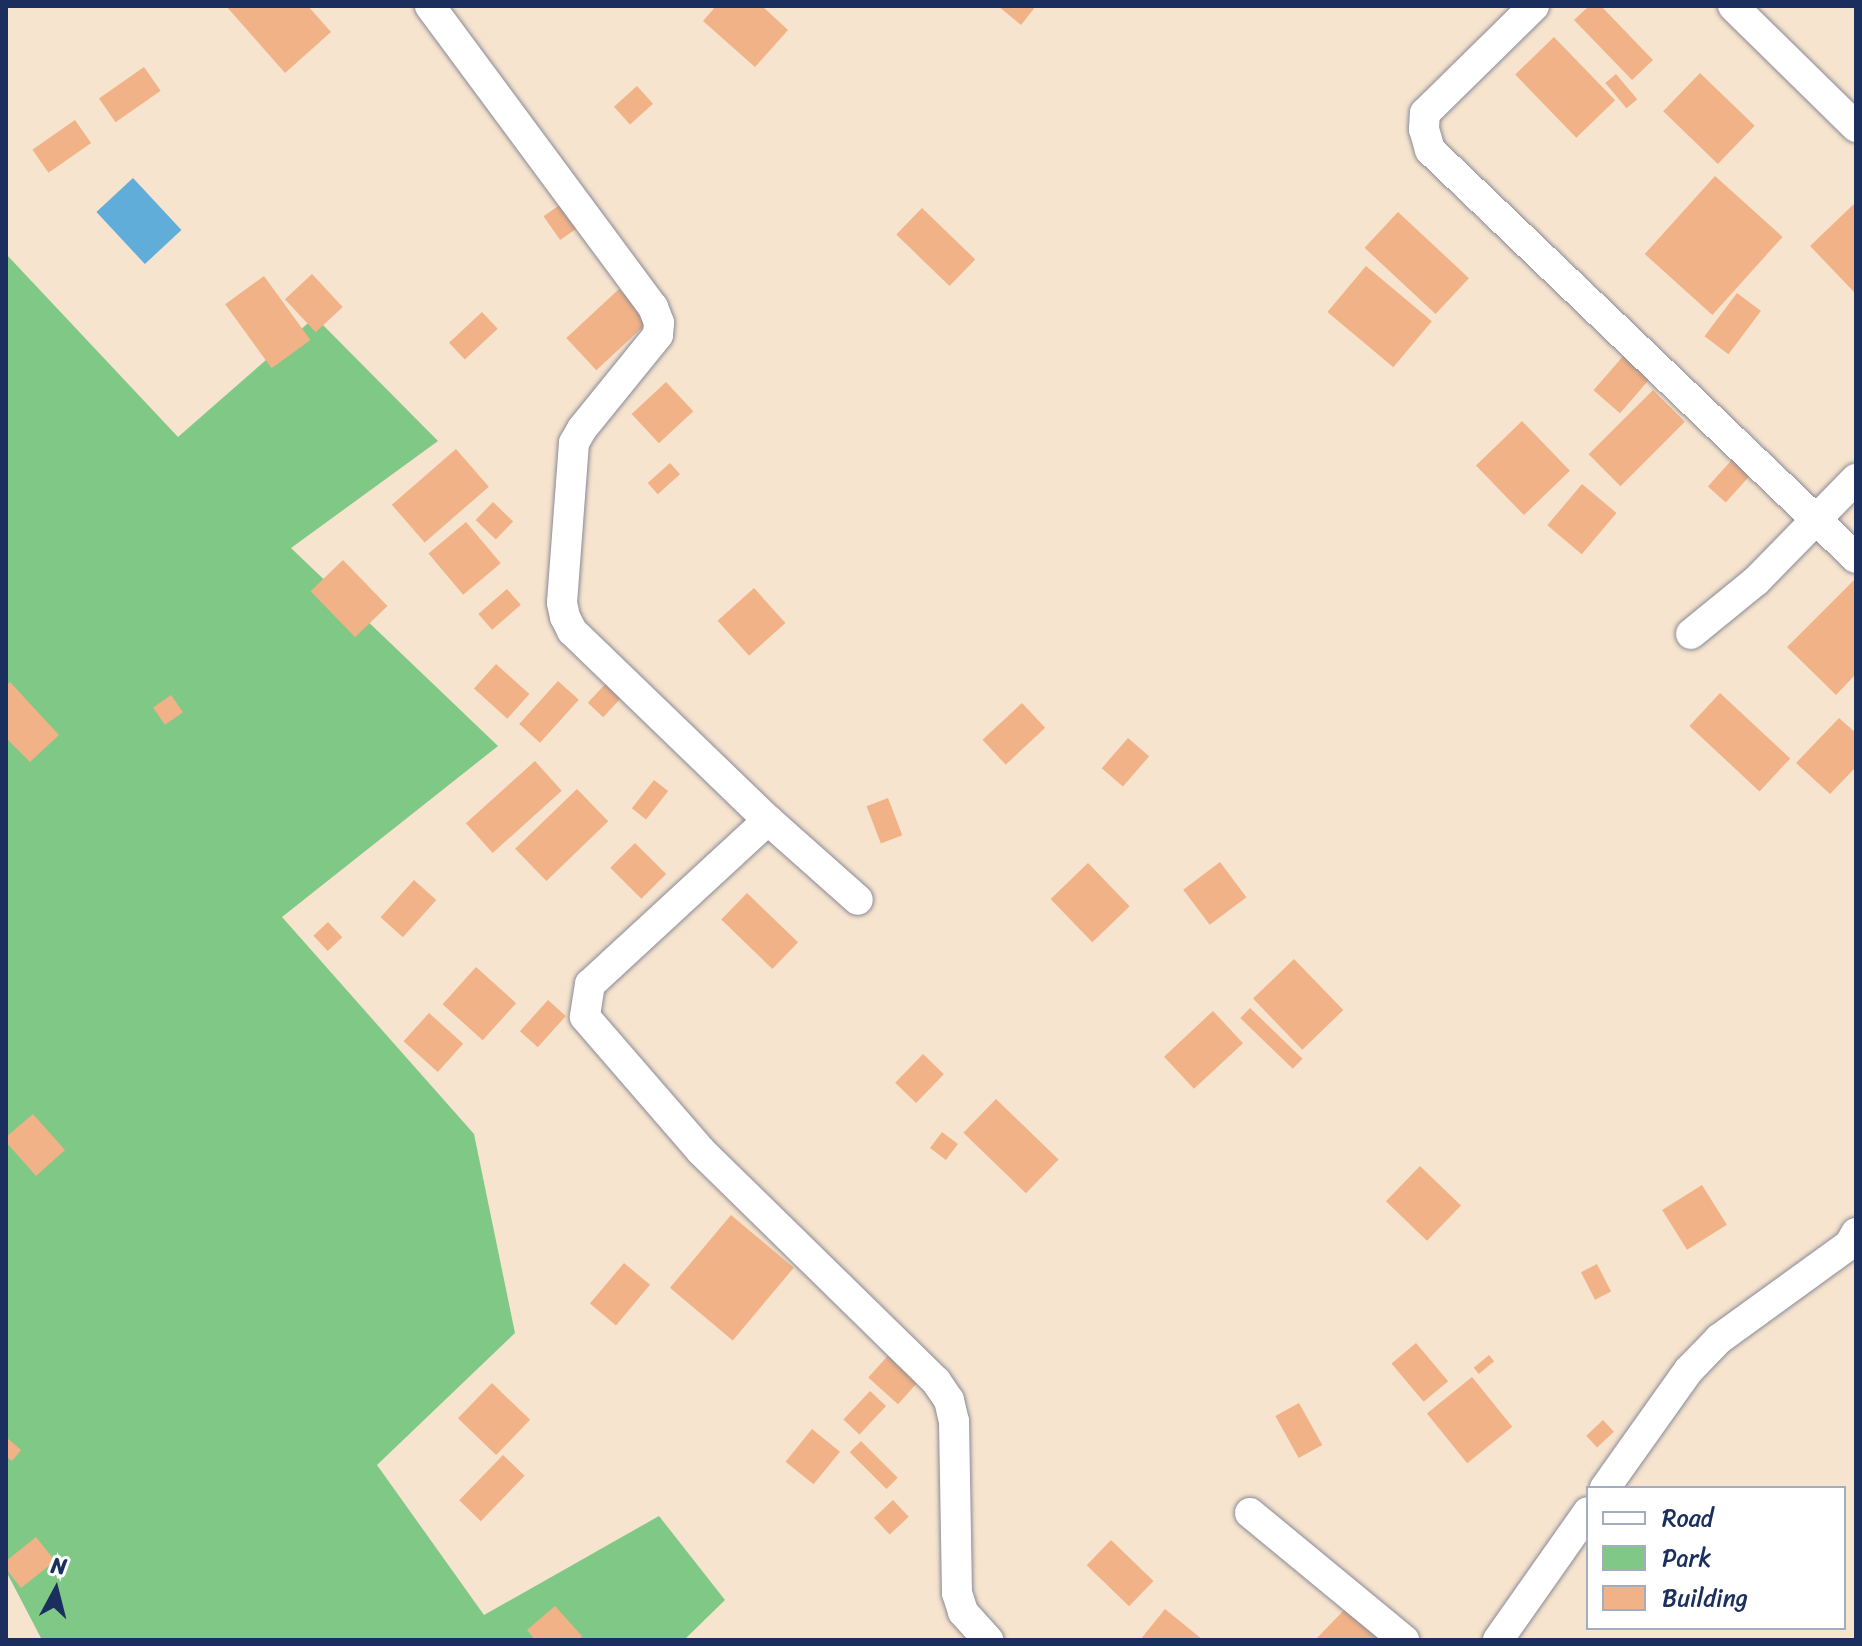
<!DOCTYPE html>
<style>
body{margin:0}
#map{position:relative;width:1862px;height:1646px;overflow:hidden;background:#f7e4ce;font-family:Sriracha,sans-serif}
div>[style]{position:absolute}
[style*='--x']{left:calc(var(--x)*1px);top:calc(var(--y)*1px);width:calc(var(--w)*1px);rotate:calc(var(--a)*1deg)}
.green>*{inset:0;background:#80c885}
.water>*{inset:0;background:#5fadd8;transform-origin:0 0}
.building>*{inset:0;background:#f1b287;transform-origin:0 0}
.roads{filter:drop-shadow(0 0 2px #898a96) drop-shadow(0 0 2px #898a96)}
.minor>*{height:30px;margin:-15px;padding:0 15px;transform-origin:15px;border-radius:15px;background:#fff}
span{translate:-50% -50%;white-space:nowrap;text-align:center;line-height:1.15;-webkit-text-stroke:7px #fff;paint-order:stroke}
.frame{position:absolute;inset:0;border:8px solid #1b2f5e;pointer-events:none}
.legend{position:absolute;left:1586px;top:1486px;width:260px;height:144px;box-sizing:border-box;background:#fff;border:2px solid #a4acbf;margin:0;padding:10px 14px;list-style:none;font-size:24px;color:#1b2f5e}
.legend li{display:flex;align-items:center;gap:16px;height:40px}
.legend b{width:40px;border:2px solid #a4acbf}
.north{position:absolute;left:16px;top:1550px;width:80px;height:80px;-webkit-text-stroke:6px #fff;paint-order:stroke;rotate:7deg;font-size:22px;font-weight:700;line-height:32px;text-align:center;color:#1b2f5e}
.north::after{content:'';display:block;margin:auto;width:28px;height:36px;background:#1b2f5e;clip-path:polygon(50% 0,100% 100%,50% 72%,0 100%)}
</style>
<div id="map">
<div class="green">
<div style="clip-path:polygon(6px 254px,178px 437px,315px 317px,438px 441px,291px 548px,498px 746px,282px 917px,474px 1134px,515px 1333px,377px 1465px,484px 1615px,659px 1516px,725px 1600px,684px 1640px,42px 1640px,6px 1571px)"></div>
</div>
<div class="water">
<div style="left:133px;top:178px;width:71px;height:50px;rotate:47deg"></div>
</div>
<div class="building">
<div style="clip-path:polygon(226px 6px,308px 6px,331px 32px,285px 73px)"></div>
<div style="clip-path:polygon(716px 6px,762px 6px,788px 30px,755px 67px,703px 21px)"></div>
<div style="clip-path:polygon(998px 6px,1036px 6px,1021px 25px)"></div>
<div style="clip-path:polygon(1589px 6px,1601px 6px,1653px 60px,1632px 80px,1574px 20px)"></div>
<div style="left:1554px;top:37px;width:88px;height:54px;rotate:46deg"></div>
<div style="left:144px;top:67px;width:29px;height:55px;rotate:55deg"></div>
<div style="left:1700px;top:73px;width:76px;height:53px;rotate:44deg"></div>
<div style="left:1616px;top:74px;width:33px;height:14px;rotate:50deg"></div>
<div style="left:637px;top:86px;width:24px;height:31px;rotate:48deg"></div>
<div style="left:75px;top:120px;width:28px;height:52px;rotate:55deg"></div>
<div style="left:1715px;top:176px;width:91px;height:105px;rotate:42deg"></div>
<div style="left:564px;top:202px;width:29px;height:25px;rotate:55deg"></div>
<div style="clip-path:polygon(1856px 202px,1856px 294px,1810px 246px)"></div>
<div style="left:922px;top:208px;width:74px;height:37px;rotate:44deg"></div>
<div style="left:1398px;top:212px;width:97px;height:49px;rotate:43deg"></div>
<div style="left:1366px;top:266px;width:86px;height:60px;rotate:40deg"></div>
<div style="left:312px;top:274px;width:45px;height:37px;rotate:47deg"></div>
<div style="left:264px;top:276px;width:79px;height:48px;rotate:54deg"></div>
<div style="left:619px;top:289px;width:44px;height:72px;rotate:47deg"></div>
<div style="left:1737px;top:293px;width:30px;height:54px;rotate:37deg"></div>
<div style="left:482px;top:312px;width:23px;height:45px;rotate:47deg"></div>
<div style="left:1625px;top:354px;width:35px;height:48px;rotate:41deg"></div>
<div style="left:666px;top:382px;width:40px;height:47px;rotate:47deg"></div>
<div style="left:1653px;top:390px;width:45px;height:91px;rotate:45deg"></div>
<div style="left:1522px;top:421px;width:69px;height:64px;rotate:46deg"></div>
<div style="left:456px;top:449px;width:50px;height:85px;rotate:49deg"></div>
<div style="left:1738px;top:453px;width:24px;height:45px;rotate:42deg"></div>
<div style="left:670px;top:463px;width:15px;height:30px;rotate:48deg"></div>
<div style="left:1582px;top:484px;width:45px;height:54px;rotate:40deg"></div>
<div style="left:493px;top:502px;width:28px;height:25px;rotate:44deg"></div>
<div style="left:466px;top:522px;width:54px;height:49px;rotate:50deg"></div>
<div style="left:343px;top:560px;width:64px;height:45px;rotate:46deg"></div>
<div style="clip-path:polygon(1856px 578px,1856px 674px,1836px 695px,1787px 647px)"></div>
<div style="left:754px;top:588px;width:47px;height:49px;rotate:48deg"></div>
<div style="left:507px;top:589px;width:21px;height:38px;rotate:49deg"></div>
<div style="left:496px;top:664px;width:45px;height:33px;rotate:42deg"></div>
<div style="left:611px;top:678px;width:21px;height:34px;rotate:43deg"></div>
<div style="left:558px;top:681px;width:28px;height:58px;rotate:42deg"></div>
<div style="clip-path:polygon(10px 682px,59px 735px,30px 762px,6px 738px,6px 686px)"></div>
<div style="left:1720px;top:693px;width:96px;height:45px;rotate:43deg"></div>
<div style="left:171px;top:695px;width:21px;height:22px;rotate:55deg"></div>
<div style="left:1022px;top:703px;width:34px;height:54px;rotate:47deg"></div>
<div style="clip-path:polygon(1839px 718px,1856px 733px,1856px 767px,1830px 794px,1796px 763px)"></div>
<div style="left:1128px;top:738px;width:28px;height:40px;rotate:41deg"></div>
<div style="left:535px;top:761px;width:40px;height:93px;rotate:48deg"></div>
<div style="left:654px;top:780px;width:18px;height:36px;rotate:38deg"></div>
<div style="left:577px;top:789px;width:45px;height:86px;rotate:46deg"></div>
<div style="left:888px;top:798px;width:40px;height:23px;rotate:69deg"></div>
<div style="left:635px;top:843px;width:44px;height:35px;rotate:45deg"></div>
<div style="left:1220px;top:862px;width:44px;height:46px;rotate:53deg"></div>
<div style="left:1088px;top:863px;width:60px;height:52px;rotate:46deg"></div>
<div style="left:414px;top:880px;width:30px;height:50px;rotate:42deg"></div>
<div style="left:747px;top:893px;width:71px;height:37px;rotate:44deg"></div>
<div style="left:328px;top:922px;width:21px;height:20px;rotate:47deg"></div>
<div style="left:1294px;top:959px;width:71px;height:57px;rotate:46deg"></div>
<div style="left:476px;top:967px;width:54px;height:50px;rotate:42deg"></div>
<div style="left:548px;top:1000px;width:24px;height:42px;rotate:42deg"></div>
<div style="left:1250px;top:1008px;width:73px;height:14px;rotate:44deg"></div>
<div style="left:1213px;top:1011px;width:44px;height:67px;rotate:47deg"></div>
<div style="left:429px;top:1013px;width:46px;height:38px;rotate:42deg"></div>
<div style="left:923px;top:1054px;width:29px;height:40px;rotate:44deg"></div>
<div style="left:996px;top:1099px;width:87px;height:47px;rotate:44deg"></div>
<div style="clip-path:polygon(33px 1114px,65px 1150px,36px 1176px,6px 1142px,6px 1137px)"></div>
<div style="left:942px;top:1132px;width:20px;height:20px;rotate:37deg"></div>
<div style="left:1420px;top:1166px;width:57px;height:49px;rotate:44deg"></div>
<div style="left:1702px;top:1185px;width:47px;height:47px;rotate:58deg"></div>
<div style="left:731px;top:1215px;width:82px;height:95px;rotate:40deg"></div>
<div style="left:624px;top:1263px;width:34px;height:53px;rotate:40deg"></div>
<div style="left:1597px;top:1264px;width:31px;height:18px;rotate:63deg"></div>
<div style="left:1416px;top:1343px;width:50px;height:32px;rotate:50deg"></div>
<div style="left:893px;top:1350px;width:40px;height:37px;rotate:42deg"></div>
<div style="left:1489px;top:1355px;width:8px;height:20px;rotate:50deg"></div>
<div style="left:1472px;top:1377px;width:64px;height:58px;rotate:51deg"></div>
<div style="left:492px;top:1383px;width:53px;height:49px;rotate:44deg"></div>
<div style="left:870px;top:1391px;width:22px;height:39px;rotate:43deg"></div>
<div style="left:1299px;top:1403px;width:48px;height:27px;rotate:61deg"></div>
<div style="left:1603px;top:1420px;width:16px;height:23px;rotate:47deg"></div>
<div style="left:812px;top:1429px;width:36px;height:42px;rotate:39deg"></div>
<div style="clip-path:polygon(6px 1437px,21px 1450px,12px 1461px,6px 1456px)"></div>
<div style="left:861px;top:1441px;width:52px;height:16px;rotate:45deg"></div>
<div style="left:503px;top:1455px;width:30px;height:63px;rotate:44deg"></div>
<div style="left:893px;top:1500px;width:23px;height:26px;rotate:47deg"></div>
<div style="clip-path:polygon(36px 1537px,55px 1561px,21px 1588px,6px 1569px,6px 1561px)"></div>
<div style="left:1111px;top:1540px;width:59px;height:35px;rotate:44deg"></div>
<div style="clip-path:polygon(1349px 1605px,1381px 1636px,1377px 1640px,1315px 1640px)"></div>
<div style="clip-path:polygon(555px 1606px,582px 1636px,578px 1640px,535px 1640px,527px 1630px)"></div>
<div style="clip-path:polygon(1165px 1609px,1203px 1640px,1140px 1640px)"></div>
</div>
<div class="roads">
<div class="minor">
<div style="--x:430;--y:6;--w:375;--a:53.5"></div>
<div style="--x:653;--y:307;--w:17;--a:69"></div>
<div style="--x:659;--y:323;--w:12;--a:95"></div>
<div style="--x:658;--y:335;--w:121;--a:129"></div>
<div style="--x:582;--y:429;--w:16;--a:120"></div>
<div style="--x:574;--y:443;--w:160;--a:94.3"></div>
<div style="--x:562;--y:603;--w:14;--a:78"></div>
<div style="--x:565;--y:617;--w:16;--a:63"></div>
<div style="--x:572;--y:631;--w:272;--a:44"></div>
<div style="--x:768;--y:820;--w:120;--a:41.6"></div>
<div style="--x:1534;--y:6;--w:153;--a:135.5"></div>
<div style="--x:1425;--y:113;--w:16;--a:94"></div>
<div style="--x:1424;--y:129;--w:22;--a:74"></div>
<div style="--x:1430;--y:150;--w:590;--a:43.76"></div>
<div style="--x:1733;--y:6;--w:173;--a:44.5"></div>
<div style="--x:1691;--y:634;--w:84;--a:-39.2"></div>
<div style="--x:1756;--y:581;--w:143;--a:-45.6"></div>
<div style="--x:768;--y:820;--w:242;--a:137.3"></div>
<div style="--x:590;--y:984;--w:33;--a:99"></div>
<div style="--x:585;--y:1017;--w:177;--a:49.1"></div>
<div style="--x:701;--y:1151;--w:329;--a:44.4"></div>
<div style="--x:936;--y:1381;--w:23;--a:56"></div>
<div style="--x:949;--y:1400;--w:22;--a:77"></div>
<div style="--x:954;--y:1421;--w:172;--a:89"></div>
<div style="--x:957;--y:1593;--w:20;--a:72"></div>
<div style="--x:963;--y:1612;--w:38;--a:48"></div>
<div style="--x:1605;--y:1488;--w:145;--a:-54.6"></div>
<div style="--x:1689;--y:1370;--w:43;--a:-45.9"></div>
<div style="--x:1719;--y:1339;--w:160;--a:-35.9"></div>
<div style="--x:1849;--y:1245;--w:14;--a:-60"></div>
<div style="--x:1250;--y:1513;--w:200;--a:39.5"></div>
<div style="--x:1498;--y:1640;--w:156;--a:-54.9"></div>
</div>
</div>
<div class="frame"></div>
<ul class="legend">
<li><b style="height:10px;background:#fff"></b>Road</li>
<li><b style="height:22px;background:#80c885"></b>Park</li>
<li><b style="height:22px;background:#f1b287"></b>Building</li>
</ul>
<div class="north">N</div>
</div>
